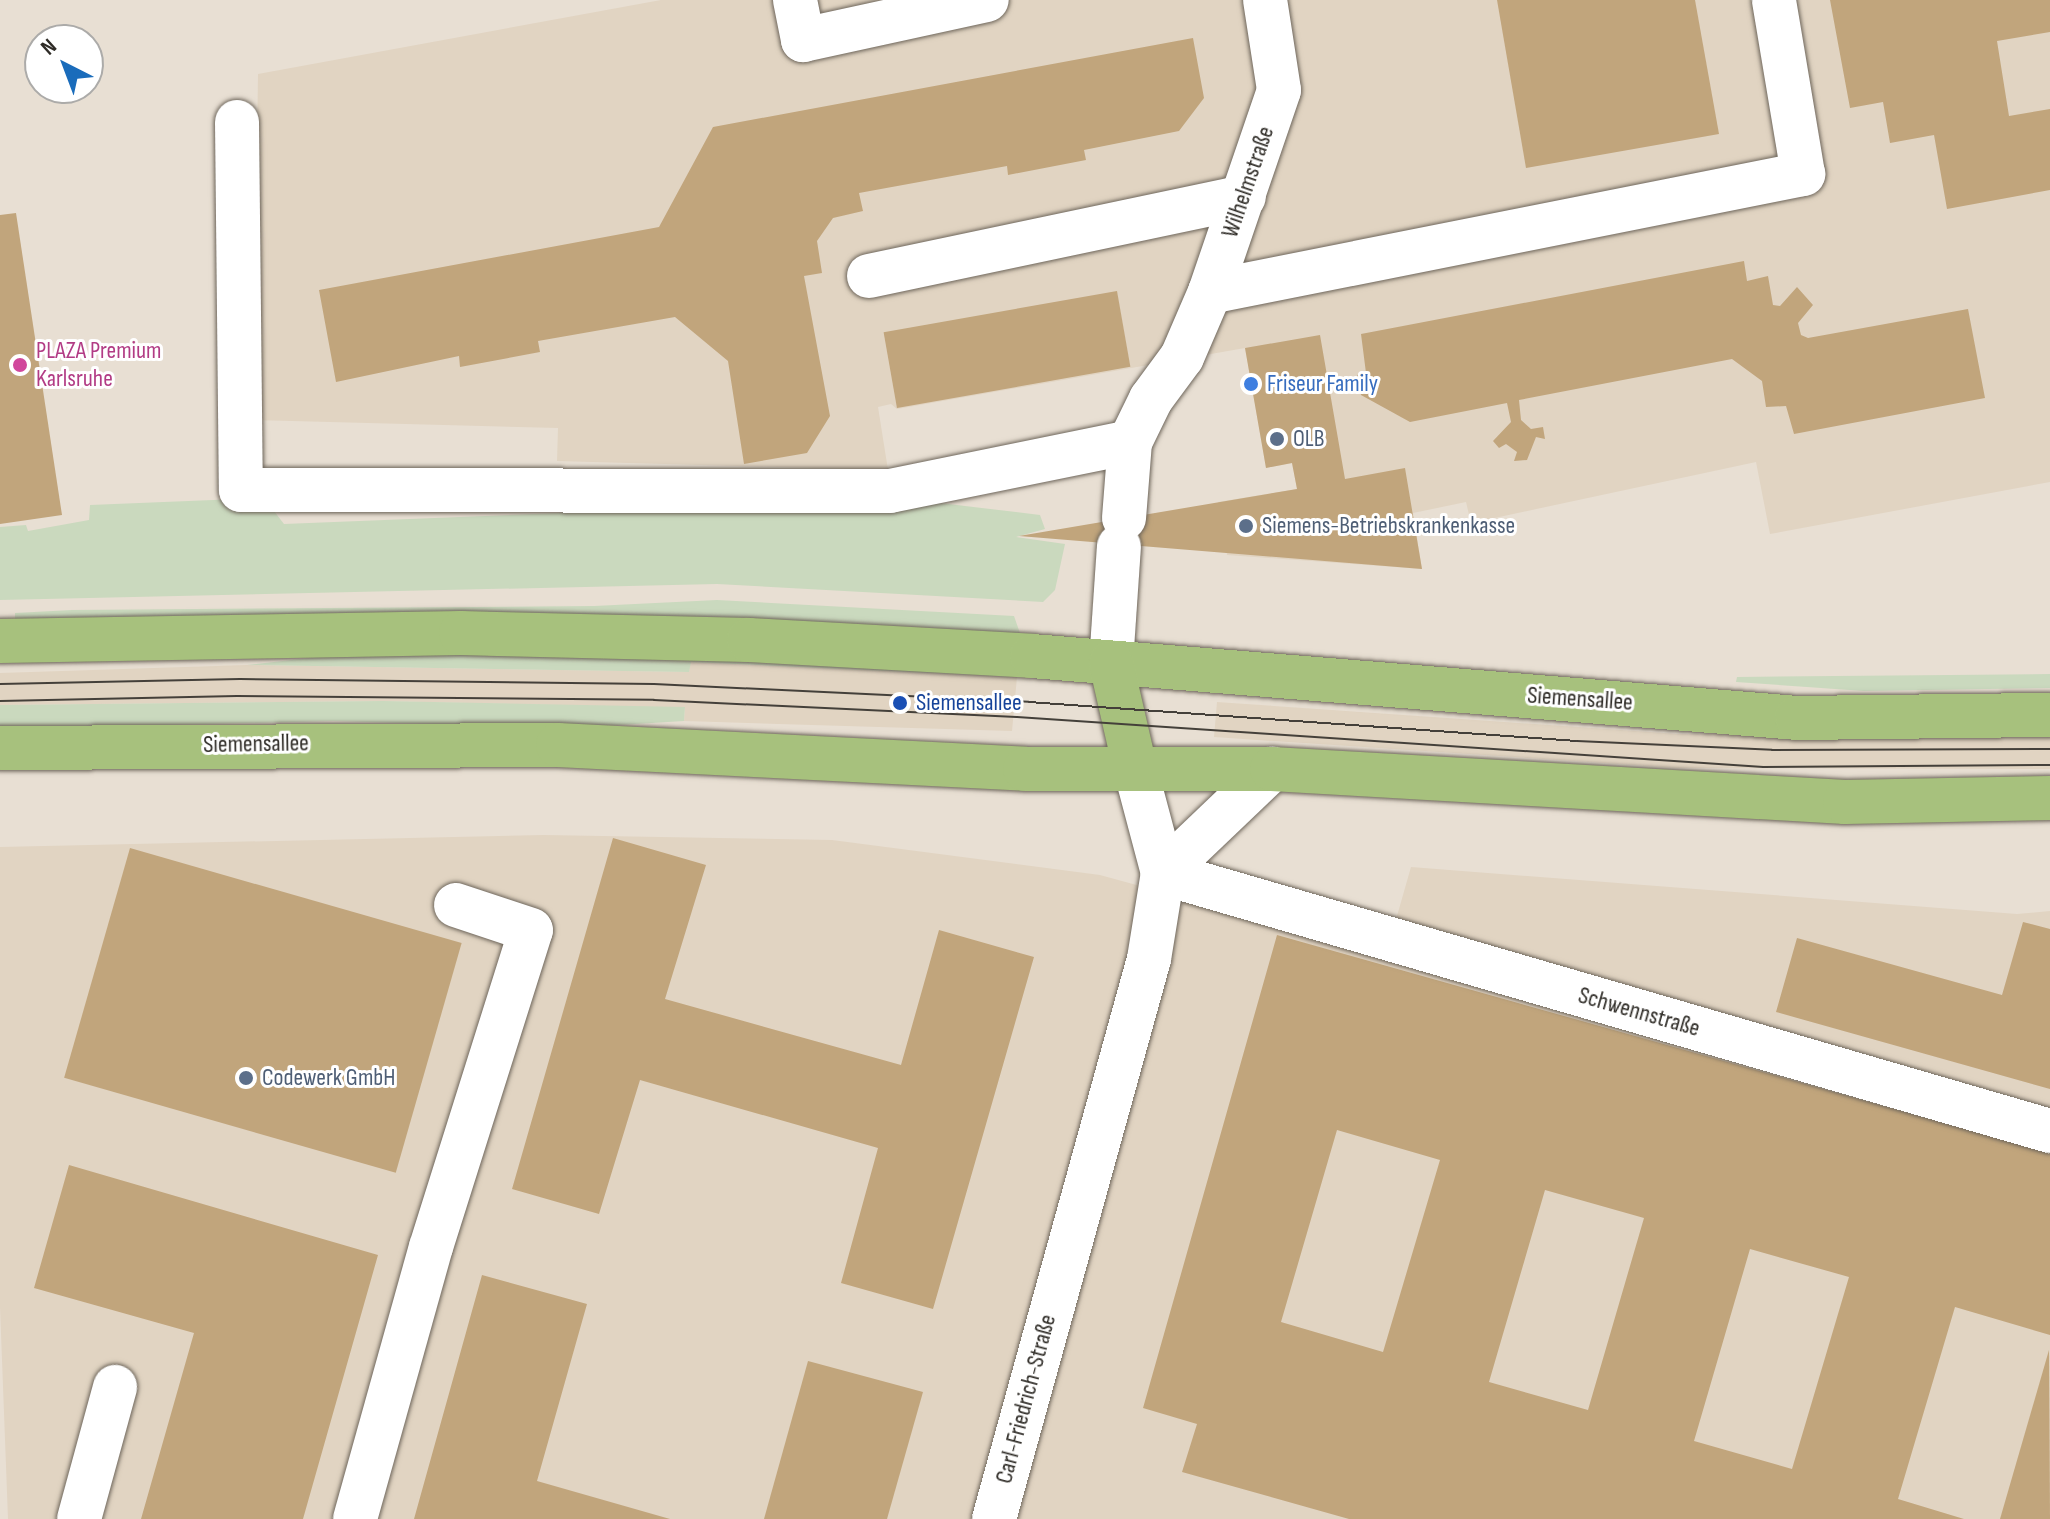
<!DOCTYPE html>
<meta charset="utf-8">
<style>
body{margin:0}
#map{position:relative;width:2050px;height:1519px;overflow:hidden;background:#e8dfd3;font-family:"Sofia Sans Condensed",sans-serif}
div>[style]{position:absolute}
[style*='--x']{left:calc(var(--x)*1px);top:calc(var(--y)*1px);width:calc(var(--w)*1px);rotate:calc(var(--a)*1deg)}
.built>*{inset:0;background:#e1d4c2}
.green>*{inset:0;background:#cad9be}
.building>*{inset:0;background:#c1a57c;transform-origin:0 0}
.roads{filter:drop-shadow(0 0 2px #6e665b) drop-shadow(0 0 2px #6e665b)}
.minor>*{height:44px;margin:-22px;padding:0 22px;transform-origin:22px;border-radius:22px;background:#fff}
.major>*{height:44px;margin:-22px;padding:0 22px;transform-origin:22px;border-radius:22px;background:#a7c17d}
.tram>*{height:2px;margin:-1px;padding:0 1px;transform-origin:1px;border-radius:1px;background:#44403a}
.dots>*{width:22px;height:22px;translate:-50% -50%;box-sizing:border-box;border:4px solid #fff;border-radius:50%}
span{translate:-50% -50%;white-space:nowrap;text-align:center;line-height:1.15;-webkit-text-stroke:6px #fff;paint-order:stroke}
.street-label{font-size:24px;color:#2f2c27}
.hotel-label{font-size:24px;color:#b23c85}
.left{translate:0 -50%;text-align:left}
.shop-label{font-size:24px;color:#366cbe}
.service-label{font-size:24px;color:#4e5e75}
.transit-label{font-size:24px;color:#164399}
.north{position:absolute;left:24px;top:24px;width:80px;height:80px;box-sizing:border-box;background:#fff;border:2px solid #acaba9;border-radius:50%;rotate:318deg;font-size:22px;font-weight:700;line-height:32px;text-align:center;color:#2f2c27}
.north::after{content:'';display:block;margin:auto;width:28px;height:36px;background:#1a6cbb;clip-path:polygon(50% 0,100% 100%,50% 72%,0 100%)}
</style>
<div id="map">
<div class="built">
<div style="clip-path:polygon(661px 0,2050px 0,2050px 482px,1770px 534px,1756px 462px,1471px 523px,1466px 502px,1413px 513px,1422px 569px,1227px 555px,1218px 502px,1297px 489px,1292px 463px,1266px 468px,1245px 348px,897px 409px,891px 404px,878px 407px,888px 470px,557px 461px,558px 428px,253px 420px,258px 74px)"></div>
<div style="clip-path:polygon(690px 662px,1017px 677px,1012px 731px,684px 721px,685px 708px,383px 701px,0 705px,0 673px,247px 665px,689px 672px)"></div>
<div style="clip-path:polygon(1217px 702px,1678px 734px,2050px 736px,2050px 769px,1678px 768px,1214px 737px)"></div>
<div style="clip-path:polygon(544px 835px,832px 840px,1100px 875px,1224px 909px,1395px 923px,1411px 867px,2017px 914px,2050px 911px,2050px 1519px,8px 1519px,0 1307px,0 847px)"></div>
</div>
<div class="green">
<div style="clip-path:polygon(264px 498px,284px 524px,907px 499px,1040px 515px,1045px 529px,1016px 537px,1065px 544px,1055px 590px,1043px 602px,717px 584px,0 600px,0 527px,26px 525px,28px 531px,89px 520px,90px 505px)"></div>
<div style="clip-path:polygon(717px 600px,1014px 616px,1021px 636px,15px 619px,15px 613px,72px 610px,594px 606px)"></div>
<div style="clip-path:polygon(688px 650px,1017px 677px,691px 662px,689px 672px,247px 665px,327px 656px)"></div>
<div style="clip-path:polygon(2050px 674px,2050px 688px,1864px 691px,1736px 682px,1737px 677px)"></div>
<div style="clip-path:polygon(383px 701px,685px 707px,684px 721px,571px 728px,333px 721px,0 729px,0 705px)"></div>
</div>
<div class="building">
<div style="clip-path:polygon(1497px 0,1695px 0,1719px 134px,1526px 168px)"></div>
<div style="clip-path:polygon(1830px 0,2050px 0,2050px 32px,1997px 41px,2009px 116px,2050px 109px,2050px 190px,1947px 209px,1934px 135px,1890px 143px,1883px 102px,1850px 108px)"></div>
<div style="clip-path:polygon(1193px 38px,1204px 98px,1179px 131px,1084px 150px,1086px 160px,1008px 175px,1007px 166px,859px 193px,863px 211px,833px 218px,817px 241px,822px 273px,804px 276px,830px 416px,807px 453px,744px 464px,728px 361px,675px 317px,538px 341px,540px 352px,460px 367px,459px 356px,336px 382px,319px 290px,659px 227px,713px 127px)"></div>
<div style="clip-path:polygon(16px 213px,62px 515px,0 524px,0 215px)"></div>
<div style="clip-path:polygon(1744px 261px,1747px 281px,1768px 276px,1773px 305px,1780px 306px,1797px 287px,1813px 305px,1798px 323px,1801px 335px,1808px 338px,1968px 309px,1985px 398px,1794px 434px,1786px 406px,1766px 407px,1762px 381px,1732px 359px,1519px 400px,1521px 420px,1531px 429px,1543px 427px,1545px 439px,1536px 437px,1527px 460px,1514px 461px,1517px 452px,1506px 444px,1499px 448px,1493px 441px,1511px 422px,1507px 403px,1410px 422px,1361px 395px,1357px 375px,1366px 373px,1361px 334px)"></div>
<div style="left:1117px;top:291px;width:77px;height:237px;rotate:80deg"></div>
<div style="clip-path:polygon(1320px 335px,1345px 479px,1405px 468px,1422px 569px,1019px 536px,1297px 489px,1292px 463px,1266px 468px,1245px 348px)"></div>
<div style="clip-path:polygon(613px 838px,706px 865px,665px 999px,901px 1065px,939px 930px,1034px 957px,933px 1309px,841px 1283px,878px 1148px,640px 1080px,599px 1214px,512px 1189px)"></div>
<div style="left:130px;top:848px;width:345px;height:239px;rotate:16deg"></div>
<div style="clip-path:polygon(2023px 922px,2050px 929px,2050px 1089px,1776px 1012px,1797px 938px,2002px 995px)"></div>
<div style="clip-path:polygon(evenodd,1277px 935px,2050px 1153px,2050px 1335px,1955px 1307px,1898px 1499px,1964px 1519px,1349px 1519px,1182px 1472px,1197px 1424px,1143px 1408px,1277px 935px,1337px 1130px,1440px 1160px,1383px 1352px,1281px 1322px,1337px 1130px,1277px 935px,1545px 1190px,1644px 1218px,1588px 1410px,1489px 1382px,1545px 1190px,1277px 935px,1750px 1249px,1849px 1277px,1792px 1469px,1694px 1441px,1750px 1249px)"></div>
<div style="clip-path:polygon(69px 1165px,378px 1255px,303px 1519px,141px 1519px,194px 1333px,34px 1288px)"></div>
<div style="clip-path:polygon(482px 1275px,587px 1304px,537px 1481px,670px 1519px,414px 1519px)"></div>
<div style="clip-path:polygon(2049px 1350px,2050px 1519px,2000px 1519px)"></div>
<div style="clip-path:polygon(808px 1361px,923px 1392px,887px 1519px,764px 1519px)"></div>
</div>
<div class="roads">
<div class="minor">
<div style="--x:795;--y:0;--w:41;--a:78.7"></div>
<div style="--x:803;--y:40;--w:188;--a:-12.3"></div>
<div style="--x:237;--y:122;--w:368;--a:89.4"></div>
<div style="--x:241;--y:490;--w:649;--a:0.09"></div>
<div style="--x:890;--y:491;--w:245;--a:-11.5"></div>
<div style="--x:869;--y:276;--w:383;--a:-11.9"></div>
<div style="--x:1210;--y:292;--w:605;--a:-11.25"></div>
<div style="--x:1803;--y:174;--w:176;--a:-99.5"></div>
<div style="--x:1124;--y:518;--w:76;--a:-85.5"></div>
<div style="--x:1130;--y:442;--w:48;--a:-64"></div>
<div style="--x:1151;--y:399;--w:52;--a:-53.6"></div>
<div style="--x:1182;--y:357;--w:71;--a:-66.7"></div>
<div style="--x:1210;--y:292;--w:213;--a:-71.1"></div>
<div style="--x:1279;--y:90;--w:91;--a:-98.8"></div>
<div style="--x:1111;--y:663;--w:117;--a:-86.1"></div>
<div style="--x:1163;--y:873;--w:924;--a:16.22"></div>
<div style="--x:1163;--y:873;--w:151;--a:-43.7"></div>
<div style="--x:79;--y:1519;--w:137;--a:-74.7"></div>
<div style="--x:355;--y:1519;--w:282;--a:-74.4"></div>
<div style="--x:431;--y:1247;--w:332;--a:-72.5"></div>
<div style="--x:531;--y:930;--w:79;--a:-161.6"></div>
<div style="--x:994;--y:1519;--w:581;--a:-74.53"></div>
<div style="--x:1149;--y:959;--w:87;--a:-80.8"></div>
<div style="--x:1163;--y:873;--w:109;--a:-104.9"></div>
</div>
<div class="major">
<div style="--x:0;--y:641;--w:461;--a:-1"></div>
<div style="--x:461;--y:633;--w:288;--a:1.4"></div>
<div style="--x:749;--y:640;--w:283;--a:3.2"></div>
<div style="--x:1032;--y:656;--w:768;--a:4.63"></div>
<div style="--x:1797;--y:718;--w:253;--a:-0.7"></div>
<div style="--x:1111;--y:663;--w:108;--a:77.1"></div>
<div style="--x:0;--y:748;--w:558;--a:-0.31"></div>
<div style="--x:558;--y:745;--w:468;--a:2.9"></div>
<div style="--x:1025;--y:769;--w:247;--a:0"></div>
<div style="--x:1272;--y:769;--w:574;--a:3.3"></div>
<div style="--x:1845;--y:802;--w:205;--a:-1.1"></div>
</div>
</div>
<div class="tram">
<div style="--x:0;--y:684;--w:240;--a:-1.2"></div>
<div style="--x:240;--y:679;--w:414;--a:0.7"></div>
<div style="--x:654;--y:684;--w:375;--a:2.7"></div>
<div style="--x:1029;--y:702;--w:549;--a:4.07"></div>
<div style="--x:1577;--y:741;--w:195;--a:2.6"></div>
<div style="--x:1772;--y:750;--w:278;--a:-0.2"></div>
<div style="--x:0;--y:701;--w:237;--a:-1.2"></div>
<div style="--x:237;--y:696;--w:417;--a:0.5"></div>
<div style="--x:654;--y:700;--w:363;--a:2.7"></div>
<div style="--x:1017;--y:717;--w:748;--a:3.83"></div>
<div style="--x:1763;--y:767;--w:287;--a:-0.4"></div>
</div>
<div class="dots">
<div style="left:20px;top:365px;background:#d1479c"></div>
<div style="left:1251px;top:384px;background:#3f7fe0"></div>
<div style="left:1277px;top:439px;background:#5c6f8a"></div>
<div style="left:1246px;top:526px;background:#5c6f8a"></div>
<div style="left:900px;top:703px;background:#1a4fb4"></div>
<div style="left:246px;top:1078px;background:#5c6f8a"></div>
</div>
<div class="street-label">
<span style="left:1248px;top:182px;rotate:-71deg">Wilhelmstraße</span>
<span style="left:1580px;top:699px;rotate:4deg">Siemensallee</span>
<span style="left:256px;top:744px;rotate:-1deg">Siemensallee</span>
<span style="left:1639px;top:1012px;rotate:16deg">Schwennstraße</span>
<span style="left:1026px;top:1399px;rotate:-75deg">Carl-Friedrich-Straße</span>
</div>
<div class="hotel-label">
<span class="left" style="left:36px;top:365px">PLAZA Premium<br>Karlsruhe</span>
</div>
<div class="shop-label">
<span class="left" style="left:1267px;top:384px">Friseur Family</span>
</div>
<div class="service-label">
<span class="left" style="left:1293px;top:439px">OLB</span>
<span class="left" style="left:1262px;top:526px">Siemens-Betriebskrankenkasse</span>
<span class="left" style="left:262px;top:1078px">Codewerk GmbH</span>
</div>
<div class="transit-label">
<span class="left" style="left:916px;top:703px">Siemensallee</span>
</div>
<div class="north">N</div>
</div>
